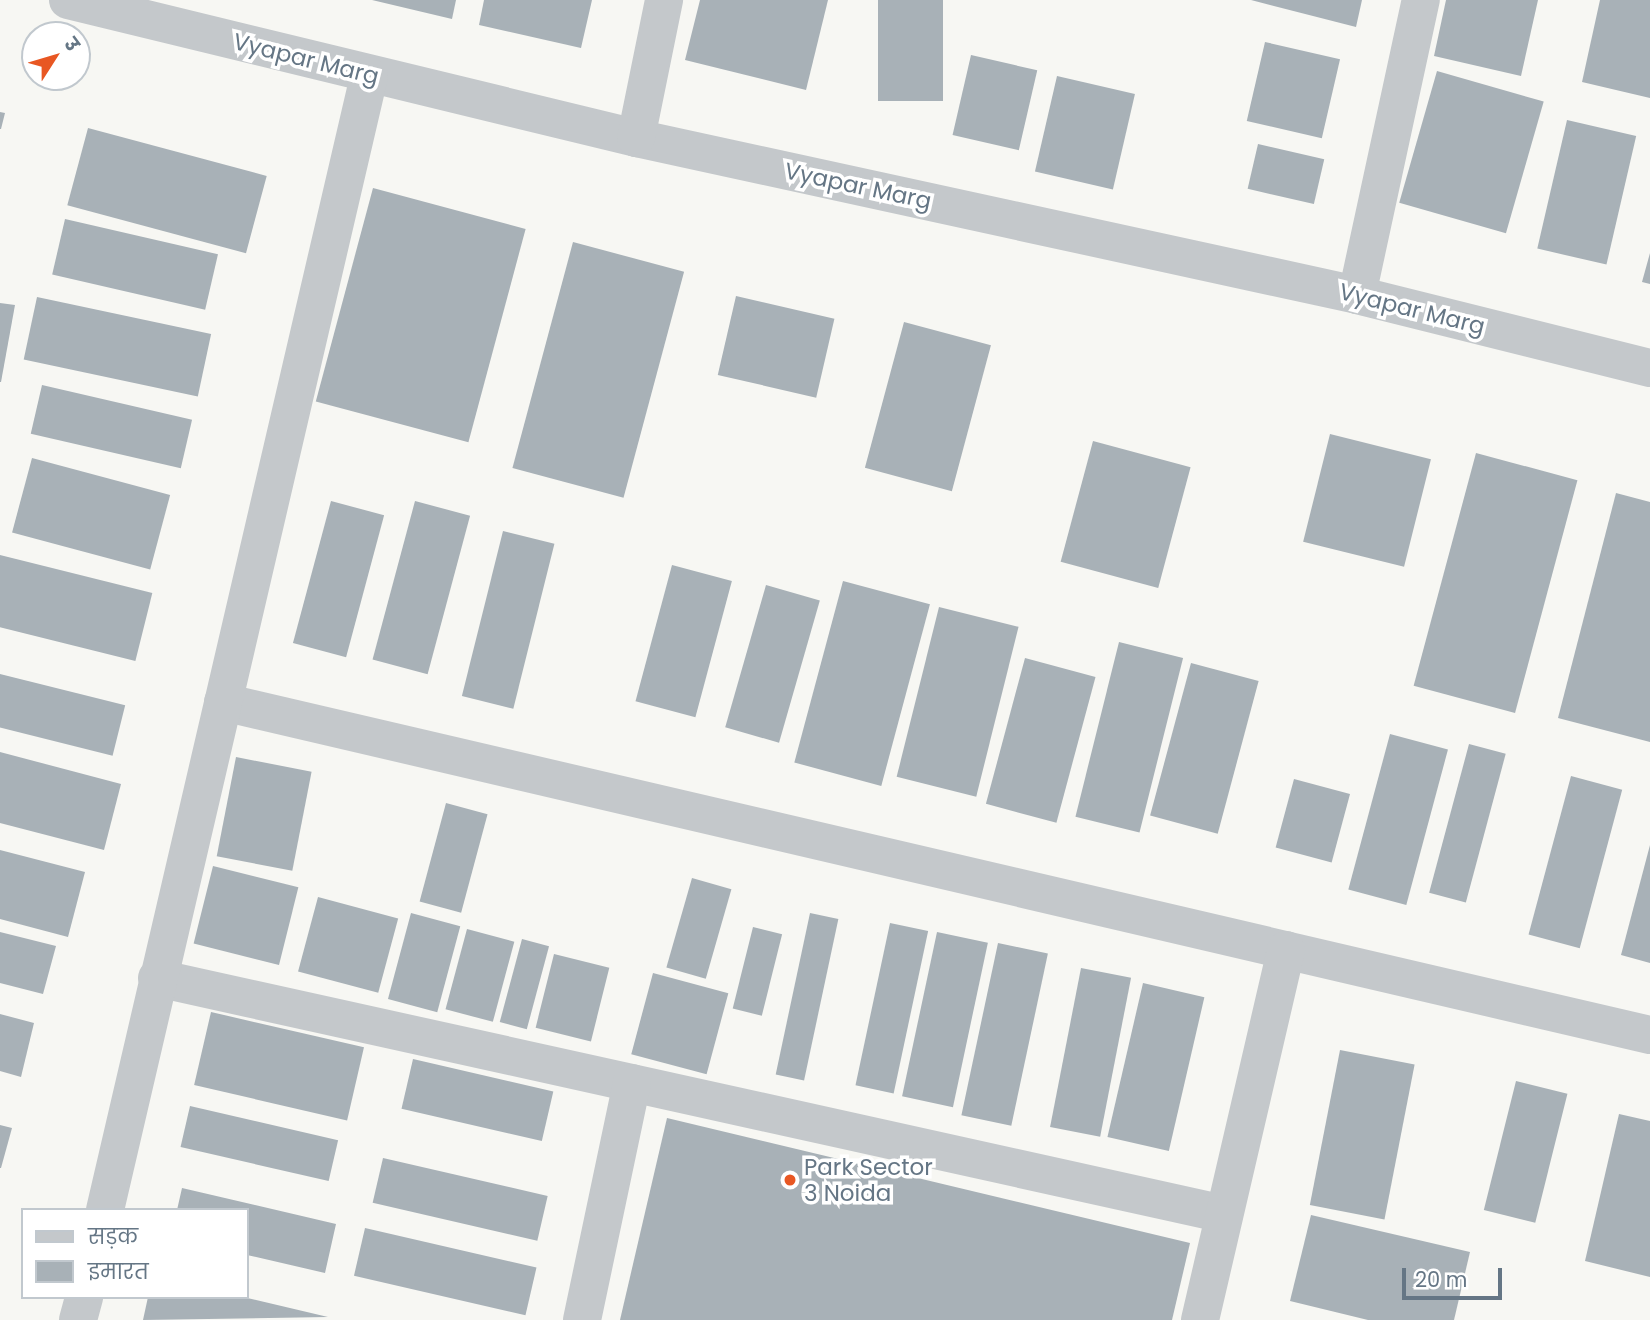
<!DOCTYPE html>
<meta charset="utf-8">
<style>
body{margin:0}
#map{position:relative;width:1650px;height:1320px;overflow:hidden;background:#f7f7f3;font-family:Poppins,"Noto Sans Devanagari",sans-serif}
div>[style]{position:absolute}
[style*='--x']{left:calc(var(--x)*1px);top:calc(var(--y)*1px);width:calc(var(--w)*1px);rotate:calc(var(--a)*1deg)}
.building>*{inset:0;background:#a8b1b7;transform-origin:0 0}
.street>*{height:38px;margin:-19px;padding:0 19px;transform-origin:19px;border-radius:19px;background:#c4c8cb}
.dots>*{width:19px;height:19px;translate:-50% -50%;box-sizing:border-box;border:4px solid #fff;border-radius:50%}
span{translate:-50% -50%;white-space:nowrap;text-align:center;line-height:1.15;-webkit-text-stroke:7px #fff;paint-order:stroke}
.street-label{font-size:23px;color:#657685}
.poi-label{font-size:23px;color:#657685}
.left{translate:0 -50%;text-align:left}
.legend{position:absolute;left:21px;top:1208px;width:228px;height:91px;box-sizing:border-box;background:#fff;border:2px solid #c1c8ce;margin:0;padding:9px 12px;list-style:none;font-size:21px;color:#657685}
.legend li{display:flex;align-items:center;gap:14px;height:35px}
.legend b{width:35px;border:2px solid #c1c8ce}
.north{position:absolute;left:21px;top:21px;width:70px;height:70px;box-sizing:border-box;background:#fff;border:2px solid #c1c8ce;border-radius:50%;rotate:53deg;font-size:19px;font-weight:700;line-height:28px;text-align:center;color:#657685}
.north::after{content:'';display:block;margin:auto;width:24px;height:32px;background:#e85723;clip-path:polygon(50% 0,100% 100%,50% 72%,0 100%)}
.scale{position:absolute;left:1402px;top:1268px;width:100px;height:32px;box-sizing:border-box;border:4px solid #657685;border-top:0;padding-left:9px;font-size:21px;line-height:24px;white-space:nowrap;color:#657685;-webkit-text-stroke:5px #fff;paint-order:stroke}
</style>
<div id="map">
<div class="building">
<div style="clip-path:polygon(372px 0,456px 0,452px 19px)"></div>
<div style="clip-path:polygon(484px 0,592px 0,581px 48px,479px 25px)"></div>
<div style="clip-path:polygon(700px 0,828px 0,806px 90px,685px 60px)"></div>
<div style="left:878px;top:0;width:65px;height:101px"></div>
<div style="clip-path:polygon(1251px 0,1362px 0,1356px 27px)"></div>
<div style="clip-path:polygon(1446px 0,1538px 0,1521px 76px,1434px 56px)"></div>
<div style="clip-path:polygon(1600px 0,1650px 0,1650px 98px,1582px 82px)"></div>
<div style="left:1265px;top:42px;width:77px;height:81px;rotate:13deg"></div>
<div style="left:971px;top:55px;width:68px;height:82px;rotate:13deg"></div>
<div style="left:1437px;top:71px;width:111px;height:137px;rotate:16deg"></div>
<div style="left:1057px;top:76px;width:80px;height:98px;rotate:13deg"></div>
<div style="clip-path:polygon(0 112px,5px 113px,1px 129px,0 129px)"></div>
<div style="left:1567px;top:120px;width:71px;height:132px;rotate:13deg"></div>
<div style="left:88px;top:128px;width:185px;height:80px;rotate:15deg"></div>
<div style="left:1258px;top:144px;width:68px;height:46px;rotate:13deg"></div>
<div style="left:373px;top:188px;width:158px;height:221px;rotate:15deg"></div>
<div style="left:65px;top:219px;width:157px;height:57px;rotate:13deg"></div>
<div style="left:573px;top:242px;width:115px;height:234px;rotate:15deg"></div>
<div style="clip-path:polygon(1650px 253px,1650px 284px,1642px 282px)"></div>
<div style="left:736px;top:296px;width:101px;height:81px;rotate:13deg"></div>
<div style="left:37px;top:297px;width:178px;height:64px;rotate:12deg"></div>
<div style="clip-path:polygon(0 303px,15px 305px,1px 382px,0 382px)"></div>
<div style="left:904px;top:322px;width:90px;height:151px;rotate:15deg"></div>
<div style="left:42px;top:385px;width:154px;height:50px;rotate:13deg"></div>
<div style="left:1330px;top:434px;width:104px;height:111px;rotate:14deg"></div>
<div style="left:1093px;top:441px;width:101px;height:125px;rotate:15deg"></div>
<div style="left:1476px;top:453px;width:105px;height:241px;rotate:15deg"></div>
<div style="left:32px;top:458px;width:143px;height:77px;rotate:15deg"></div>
<div style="clip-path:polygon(1616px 493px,1650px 502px,1650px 742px,1558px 718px)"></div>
<div style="left:331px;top:501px;width:55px;height:147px;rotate:15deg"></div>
<div style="left:415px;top:501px;width:57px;height:164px;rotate:15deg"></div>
<div style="left:503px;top:531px;width:53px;height:170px;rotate:14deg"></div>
<div style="left:0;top:555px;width:157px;height:70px;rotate:14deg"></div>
<div style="left:672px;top:565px;width:62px;height:141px;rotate:15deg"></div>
<div style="left:843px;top:581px;width:90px;height:188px;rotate:15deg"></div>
<div style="left:766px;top:585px;width:56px;height:148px;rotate:16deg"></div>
<div style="left:939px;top:607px;width:82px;height:175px;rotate:14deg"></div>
<div style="left:1119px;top:642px;width:66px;height:180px;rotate:14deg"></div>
<div style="left:1025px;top:658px;width:73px;height:151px;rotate:15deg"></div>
<div style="left:1191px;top:663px;width:70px;height:158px;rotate:15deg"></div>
<div style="left:0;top:674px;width:129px;height:52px;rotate:14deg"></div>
<div style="left:1390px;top:734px;width:60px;height:161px;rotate:15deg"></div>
<div style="left:1469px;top:744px;width:38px;height:154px;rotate:15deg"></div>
<div style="clip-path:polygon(0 752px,121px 784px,104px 850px,0 823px)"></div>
<div style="left:236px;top:757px;width:77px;height:101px;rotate:11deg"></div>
<div style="left:1571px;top:776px;width:53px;height:164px;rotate:15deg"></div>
<div style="left:1294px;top:779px;width:58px;height:71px;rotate:15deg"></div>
<div style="left:446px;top:803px;width:43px;height:102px;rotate:15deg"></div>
<div style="clip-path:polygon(1650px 845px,1650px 963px,1621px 955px)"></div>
<div style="clip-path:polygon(0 850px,85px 872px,68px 937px,0 919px)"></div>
<div style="left:213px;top:866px;width:88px;height:80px;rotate:14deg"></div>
<div style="left:692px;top:878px;width:41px;height:93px;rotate:16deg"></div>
<div style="left:318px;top:897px;width:83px;height:77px;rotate:15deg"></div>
<div style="left:411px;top:913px;width:51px;height:89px;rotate:15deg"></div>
<div style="left:810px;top:913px;width:29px;height:165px;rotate:12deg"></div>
<div style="left:890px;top:923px;width:39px;height:166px;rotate:12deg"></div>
<div style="left:753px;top:927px;width:30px;height:84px;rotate:14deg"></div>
<div style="left:467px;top:929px;width:49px;height:83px;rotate:15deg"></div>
<div style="clip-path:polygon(0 932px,56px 946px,43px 994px,0 983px)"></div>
<div style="left:937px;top:932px;width:52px;height:168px;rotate:12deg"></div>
<div style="left:522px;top:939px;width:28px;height:86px;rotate:15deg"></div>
<div style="left:998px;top:943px;width:51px;height:176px;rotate:12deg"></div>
<div style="left:554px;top:954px;width:57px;height:76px;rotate:14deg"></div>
<div style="left:1081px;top:968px;width:51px;height:162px;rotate:11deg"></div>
<div style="left:653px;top:973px;width:78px;height:84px;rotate:15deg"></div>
<div style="left:1143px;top:983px;width:63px;height:158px;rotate:13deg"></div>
<div style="left:211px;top:1012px;width:157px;height:75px;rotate:13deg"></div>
<div style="clip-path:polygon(0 1014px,34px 1023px,21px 1077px,0 1071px)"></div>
<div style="left:1340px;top:1050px;width:76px;height:158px;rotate:11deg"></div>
<div style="left:413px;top:1059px;width:144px;height:51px;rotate:13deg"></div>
<div style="left:1516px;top:1081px;width:53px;height:133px;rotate:14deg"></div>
<div style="left:190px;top:1106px;width:152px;height:42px;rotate:13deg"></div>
<div style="clip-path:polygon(1619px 1114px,1650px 1121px,1650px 1277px,1585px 1261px)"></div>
<div style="clip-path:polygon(667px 1118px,1190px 1243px,1172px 1320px,620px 1320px)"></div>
<div style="clip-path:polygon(0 1125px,12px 1128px,1px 1168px,0 1168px)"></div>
<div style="left:383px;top:1158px;width:169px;height:46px;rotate:13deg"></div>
<div style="clip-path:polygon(182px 1188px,336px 1224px,325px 1273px,247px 1255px,247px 1210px,177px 1210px)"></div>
<div style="clip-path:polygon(1311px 1215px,1470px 1252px,1454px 1320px,1368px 1320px,1290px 1301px)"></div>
<div style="left:365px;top:1228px;width:176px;height:49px;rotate:13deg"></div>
<div style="clip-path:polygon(148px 1297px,243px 1297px,328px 1317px,143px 1320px)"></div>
</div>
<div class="street">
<div style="--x:68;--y:0;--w:585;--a:13.66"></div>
<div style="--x:636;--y:138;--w:738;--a:12.28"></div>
<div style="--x:1357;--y:295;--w:302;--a:14"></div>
<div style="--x:636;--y:138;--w:141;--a:-78.5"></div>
<div style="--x:1357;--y:295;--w:302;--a:-77.8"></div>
<div style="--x:223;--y:702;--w:1465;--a:13.14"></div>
<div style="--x:157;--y:978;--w:1093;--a:12.47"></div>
<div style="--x:105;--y:1210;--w:1164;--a:-76.89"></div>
<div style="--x:78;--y:1320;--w:24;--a:-75"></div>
<div style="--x:582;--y:1320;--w:242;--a:-78.1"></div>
<div style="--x:1200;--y:1320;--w:380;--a:-76.9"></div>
</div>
<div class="dots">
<div style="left:790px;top:1180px;background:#e85723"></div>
</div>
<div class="street-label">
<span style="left:306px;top:59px;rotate:14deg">Vyapar Marg</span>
<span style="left:858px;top:186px;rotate:12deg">Vyapar Marg</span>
<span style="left:1412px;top:309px;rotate:14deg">Vyapar Marg</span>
</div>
<div class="poi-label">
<span class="left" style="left:804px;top:1180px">Park Sector<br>3 Noida</span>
</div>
<ul class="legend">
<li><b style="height:9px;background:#c4c8cb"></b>सड़क</li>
<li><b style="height:19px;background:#a8b1b7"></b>इमारत</li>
</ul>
<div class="north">उ</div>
<div class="scale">20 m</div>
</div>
